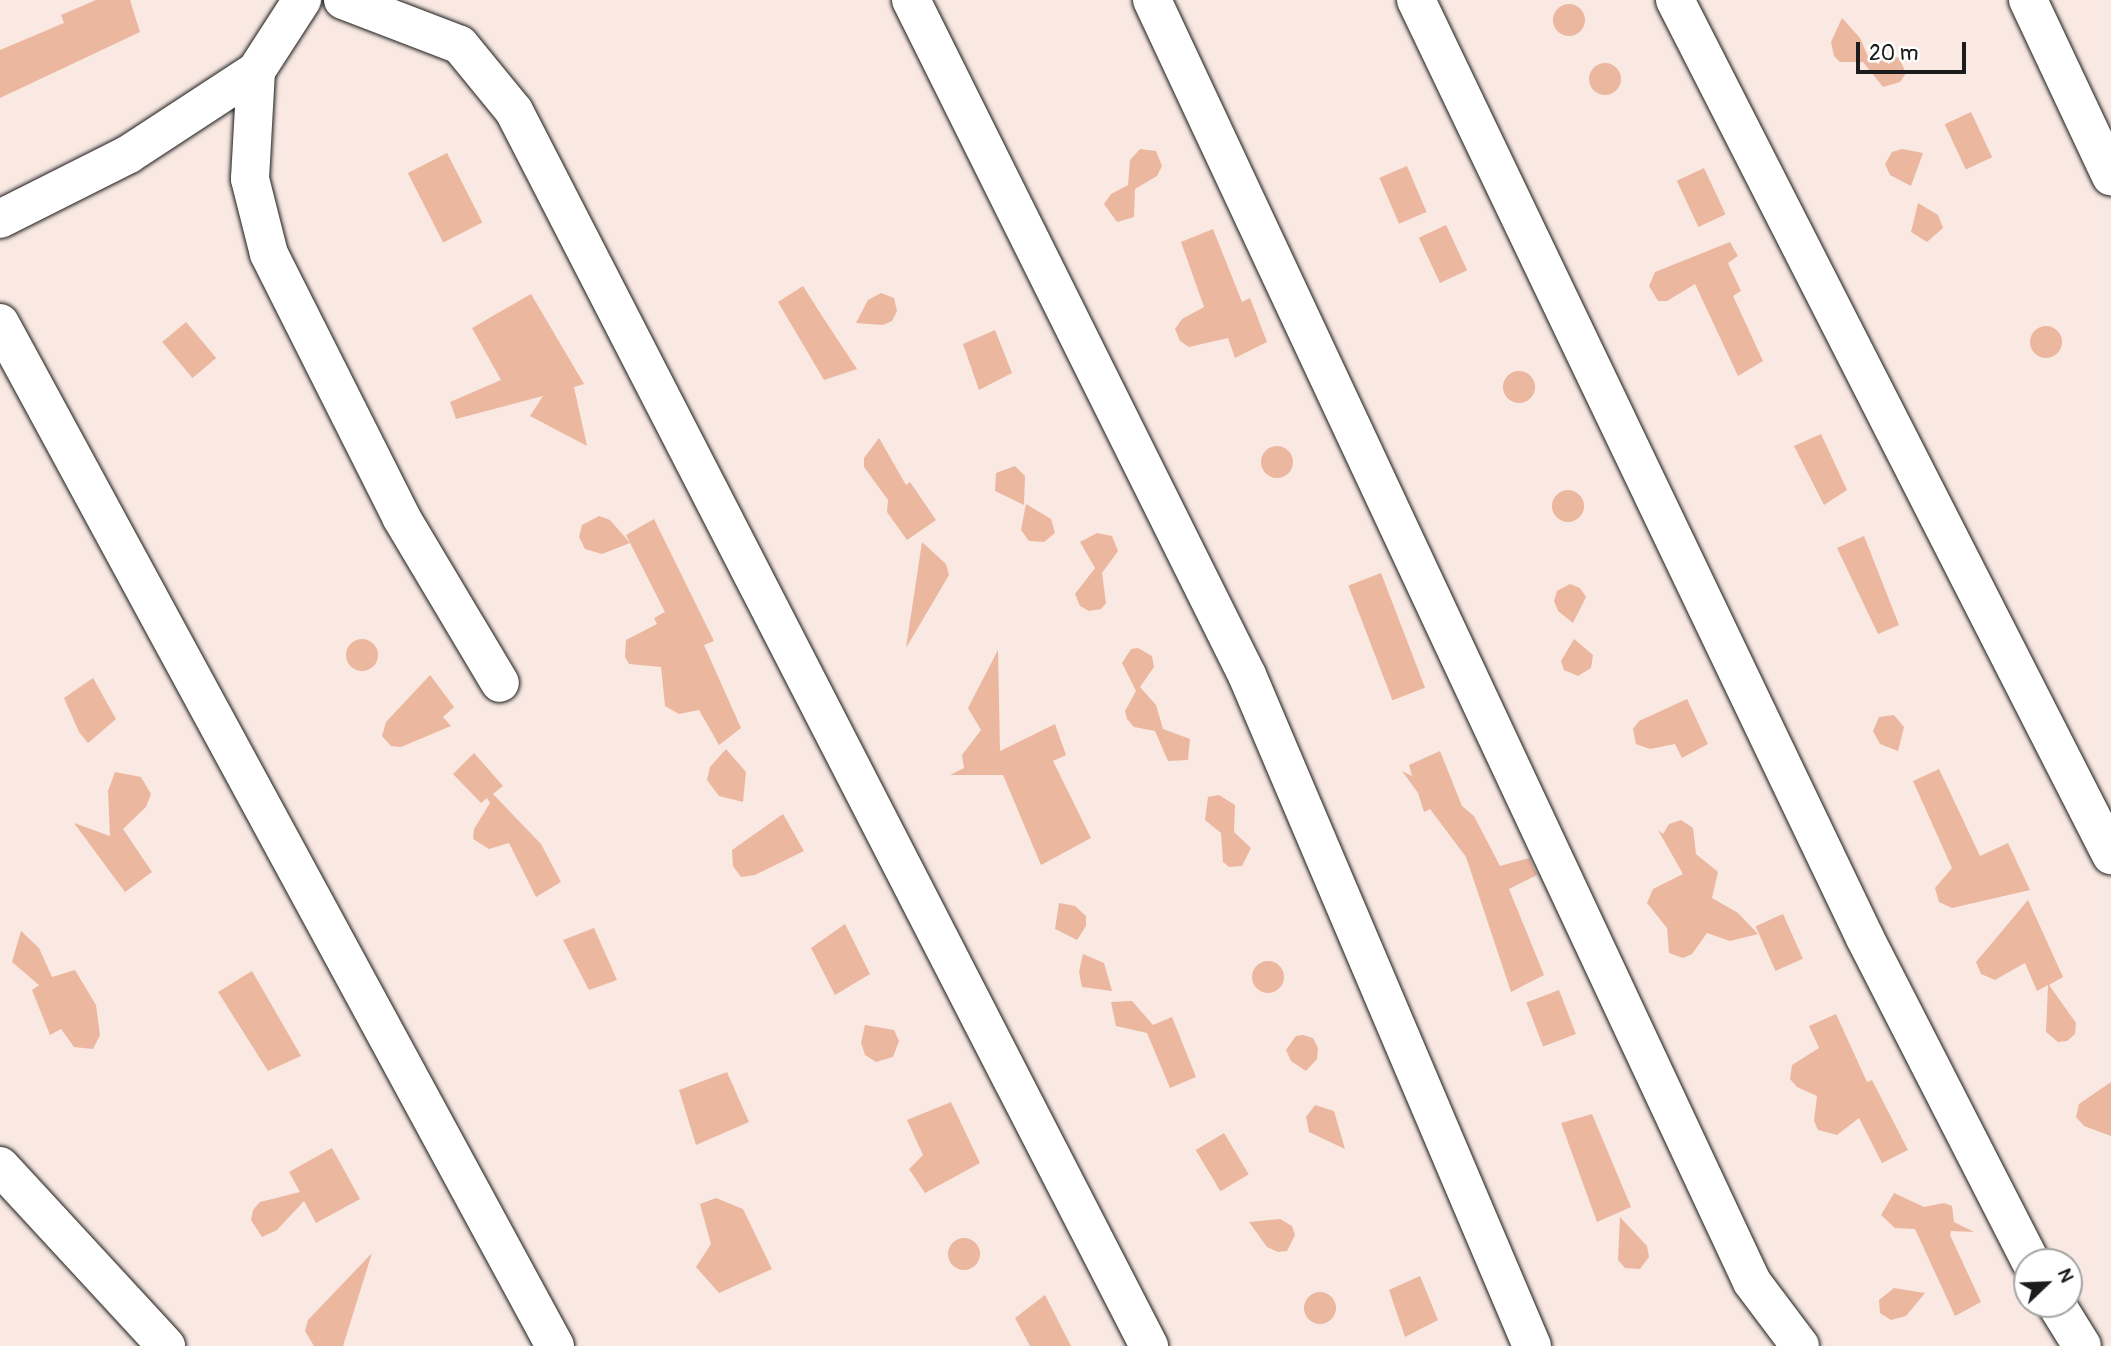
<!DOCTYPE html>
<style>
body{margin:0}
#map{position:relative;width:2111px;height:1346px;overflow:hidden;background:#f9e9e2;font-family:Pangolin,sans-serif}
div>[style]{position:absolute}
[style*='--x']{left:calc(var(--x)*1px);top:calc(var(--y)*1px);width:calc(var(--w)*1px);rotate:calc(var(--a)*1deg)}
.building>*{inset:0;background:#ecb79f;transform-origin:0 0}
.round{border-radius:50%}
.roads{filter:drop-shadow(0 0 2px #1c1c1c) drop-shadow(0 0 2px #1c1c1c)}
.street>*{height:38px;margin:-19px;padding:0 19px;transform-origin:19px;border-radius:19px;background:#fff}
.secondary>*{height:38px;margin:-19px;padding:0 19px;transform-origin:19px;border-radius:19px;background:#fff}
span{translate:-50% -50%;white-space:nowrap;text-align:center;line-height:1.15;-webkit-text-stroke:5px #fff;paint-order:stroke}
.north{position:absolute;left:2013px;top:1248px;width:70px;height:70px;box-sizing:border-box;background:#fff;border:2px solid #a4a4a4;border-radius:50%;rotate:67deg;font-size:19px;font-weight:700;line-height:28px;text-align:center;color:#1c1c1c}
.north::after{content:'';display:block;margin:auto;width:24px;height:32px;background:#1c1c1c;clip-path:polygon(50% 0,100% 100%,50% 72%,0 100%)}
.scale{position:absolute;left:1856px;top:42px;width:110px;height:32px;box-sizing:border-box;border:4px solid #1c1c1c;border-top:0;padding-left:9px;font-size:21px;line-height:24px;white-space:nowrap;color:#1c1c1c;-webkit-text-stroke:5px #fff;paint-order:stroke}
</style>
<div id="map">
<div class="building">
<div style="clip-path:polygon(96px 0,130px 0,140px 32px,0 98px,0 50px,64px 23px,61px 15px)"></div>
<div class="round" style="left:1553px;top:4px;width:32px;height:32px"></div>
<div style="clip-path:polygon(1842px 18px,1860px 38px,1869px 59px,1889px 55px,1899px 58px,1906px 73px,1900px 82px,1883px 87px,1863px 62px,1840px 62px,1834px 56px,1831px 42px)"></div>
<div class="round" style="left:1589px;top:63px;width:32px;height:32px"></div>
<div style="left:1971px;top:112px;width:50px;height:29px;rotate:65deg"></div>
<div style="clip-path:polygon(1140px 149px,1156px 151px,1162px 166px,1157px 176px,1135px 189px,1134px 217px,1117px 222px,1104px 204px,1111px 194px,1128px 185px,1130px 160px)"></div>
<div style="clip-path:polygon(1902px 149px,1923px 153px,1911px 186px,1890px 175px,1885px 164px,1892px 152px)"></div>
<div style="left:447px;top:153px;width:78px;height:44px;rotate:63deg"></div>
<div style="left:1407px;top:166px;width:50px;height:30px;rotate:67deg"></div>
<div style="left:1704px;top:168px;width:51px;height:30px;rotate:65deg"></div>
<div style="clip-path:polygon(1918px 203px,1938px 215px,1943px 228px,1927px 242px,1911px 232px)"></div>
<div style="left:1446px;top:225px;width:50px;height:30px;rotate:65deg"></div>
<div style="clip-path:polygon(1213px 229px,1242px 302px,1250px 298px,1267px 342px,1235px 358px,1228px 338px,1189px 347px,1180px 341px,1175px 329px,1182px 319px,1204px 307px,1181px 242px)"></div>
<div style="clip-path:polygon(1730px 242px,1738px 256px,1728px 263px,1741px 291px,1733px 296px,1763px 361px,1738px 376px,1695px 284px,1667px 301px,1658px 301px,1649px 286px,1655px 272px)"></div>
<div style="clip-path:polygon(803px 286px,822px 316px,857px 369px,824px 380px,778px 302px)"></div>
<div style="clip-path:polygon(881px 293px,894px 298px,897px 311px,892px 321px,883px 325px,856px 323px,868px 300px)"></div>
<div style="clip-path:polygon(531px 294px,584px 384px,574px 387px,587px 446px,530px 416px,543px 396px,456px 419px,450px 402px,501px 380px,472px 328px)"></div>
<div style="left:186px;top:322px;width:47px;height:31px;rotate:50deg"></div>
<div class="round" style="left:2030px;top:326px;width:32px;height:32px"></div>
<div style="clip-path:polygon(995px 330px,1012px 373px,979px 390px,963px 344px)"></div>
<div class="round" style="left:1503px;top:371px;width:32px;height:32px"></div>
<div style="clip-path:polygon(1821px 434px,1847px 490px,1824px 505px,1794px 446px)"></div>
<div style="clip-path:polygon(879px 438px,906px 485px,910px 482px,936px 520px,907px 540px,887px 512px,888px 500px,864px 467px,864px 458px)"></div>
<div class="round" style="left:1261px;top:446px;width:32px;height:32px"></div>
<div style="clip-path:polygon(1015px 466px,1025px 476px,1024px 505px,995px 491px,996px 473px)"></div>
<div class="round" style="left:1552px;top:490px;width:32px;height:32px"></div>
<div style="clip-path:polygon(1026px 504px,1051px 519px,1055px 533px,1044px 542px,1029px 541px,1021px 530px)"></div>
<div style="clip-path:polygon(599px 516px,610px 520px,630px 543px,602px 554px,585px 549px,579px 537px,582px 525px)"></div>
<div style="clip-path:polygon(654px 519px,714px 641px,704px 645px,741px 728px,719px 745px,699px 710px,679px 714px,665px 706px,661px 667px,629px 664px,625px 657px,626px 640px,657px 624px,654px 618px,665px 612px,626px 535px)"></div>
<div style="clip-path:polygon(1097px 533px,1112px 536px,1118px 551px,1102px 573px,1106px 603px,1101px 609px,1089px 611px,1080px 606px,1075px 594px,1095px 568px,1080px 542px)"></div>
<div style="clip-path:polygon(1864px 536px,1899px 625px,1878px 634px,1837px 548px)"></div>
<div style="clip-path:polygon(922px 542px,946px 564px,949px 575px,906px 648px)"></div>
<div style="left:1381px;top:573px;width:123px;height:35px;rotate:69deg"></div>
<div style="clip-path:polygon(1570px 584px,1580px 588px,1586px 597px,1573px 623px,1558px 611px,1554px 601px,1557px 591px)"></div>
<div style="clip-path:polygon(1574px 639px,1593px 655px,1591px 668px,1578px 676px,1564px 670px,1561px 661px)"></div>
<div class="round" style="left:346px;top:639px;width:32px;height:32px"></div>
<div style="clip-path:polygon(1138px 648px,1152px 656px,1154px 667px,1140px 687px,1156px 705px,1163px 729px,1190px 739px,1188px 760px,1168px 761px,1155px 731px,1134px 727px,1127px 719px,1125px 711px,1136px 691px,1122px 663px,1131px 649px)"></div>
<div style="clip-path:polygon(998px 650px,1000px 751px,1055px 724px,1066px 755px,1053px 761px,1091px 838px,1041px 865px,1003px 775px,950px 775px,964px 768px,962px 755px,981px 730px,968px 708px)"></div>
<div style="clip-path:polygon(430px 675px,454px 707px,443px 717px,451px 726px,401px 747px,391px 746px,382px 736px,386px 722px)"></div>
<div style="clip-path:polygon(93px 678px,116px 719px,88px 743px,79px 732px,64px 698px)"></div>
<div style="clip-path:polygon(1687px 699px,1708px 744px,1682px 758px,1675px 744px,1650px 749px,1636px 744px,1633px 729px,1639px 721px)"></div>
<div style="clip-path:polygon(1894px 715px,1904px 727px,1898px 751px,1880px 744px,1873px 731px,1879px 717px)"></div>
<div style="clip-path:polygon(726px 749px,746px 772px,743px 802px,719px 796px,707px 780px,710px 767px)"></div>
<div style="clip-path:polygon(1440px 751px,1462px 806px,1474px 816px,1500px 866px,1529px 858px,1537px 875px,1509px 889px,1544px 975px,1511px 992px,1466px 857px,1430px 809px,1424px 812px,1418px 793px,1402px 771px,1412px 776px,1409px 765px)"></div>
<div style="clip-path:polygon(474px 753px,503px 786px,493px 794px,541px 844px,561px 882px,536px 897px,509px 843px,489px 849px,473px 839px,474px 829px,490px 803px,487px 798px,481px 803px,453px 774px)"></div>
<div style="clip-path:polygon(1939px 769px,1980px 856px,2008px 843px,2030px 890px,1952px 908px,1939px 902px,1935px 888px,1952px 868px,1913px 781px)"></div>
<div style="clip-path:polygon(115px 772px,141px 777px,151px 794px,146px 807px,123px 829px,152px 872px,125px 892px,74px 823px,110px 836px,108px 791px)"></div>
<div style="clip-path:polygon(1219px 795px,1235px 805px,1234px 832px,1251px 848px,1242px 866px,1229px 867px,1223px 862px,1221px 833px,1205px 820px,1208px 797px)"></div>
<div style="clip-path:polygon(783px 814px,804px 851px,755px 875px,741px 877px,733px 866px,732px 850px)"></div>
<div style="clip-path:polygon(1681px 820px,1693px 828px,1696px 854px,1718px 872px,1712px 898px,1738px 913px,1758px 934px,1730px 941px,1707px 933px,1692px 954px,1683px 958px,1669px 953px,1667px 928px,1647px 903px,1653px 889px,1683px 874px,1658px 830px,1663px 834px,1669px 824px)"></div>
<div style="clip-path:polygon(2028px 900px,2063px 977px,2049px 985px,2076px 1023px,2075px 1034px,2067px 1041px,2058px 1042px,2046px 1032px,2048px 985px,2037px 991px,2025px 963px,1995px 980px,1981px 974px,1976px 962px)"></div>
<div style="clip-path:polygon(1059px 903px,1075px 906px,1086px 916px,1086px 926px,1077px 940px,1055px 929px)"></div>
<div style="left:1783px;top:914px;width:49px;height:30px;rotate:66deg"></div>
<div style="clip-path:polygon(845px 924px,870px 974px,835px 995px,811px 948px)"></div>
<div style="clip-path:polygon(594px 928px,617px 980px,589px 990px,563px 940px)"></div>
<div style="clip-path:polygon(21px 931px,39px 948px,52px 977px,75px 970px,96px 1005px,100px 1035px,93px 1049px,74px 1047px,61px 1029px,50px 1035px,32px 990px,39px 985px,12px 962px)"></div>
<div style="clip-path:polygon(1083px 954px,1104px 963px,1112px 991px,1082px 987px,1079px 972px)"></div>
<div class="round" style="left:1252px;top:961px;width:32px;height:32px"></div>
<div style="clip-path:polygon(252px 971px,301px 1056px,268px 1071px,218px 992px)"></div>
<div style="left:1559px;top:990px;width:47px;height:35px;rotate:69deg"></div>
<div style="clip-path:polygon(1132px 1001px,1153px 1025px,1172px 1017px,1196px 1077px,1170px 1088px,1147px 1033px,1116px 1026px,1111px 1002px)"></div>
<div style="clip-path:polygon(1836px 1014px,1867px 1082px,1872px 1080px,1908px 1150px,1882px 1163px,1859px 1118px,1837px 1135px,1818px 1130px,1814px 1121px,1817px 1096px,1797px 1087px,1790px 1079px,1792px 1065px,1819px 1048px,1809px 1026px)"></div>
<div style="clip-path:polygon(865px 1025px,894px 1030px,899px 1041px,893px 1057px,876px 1062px,865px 1055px,861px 1043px)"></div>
<div style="clip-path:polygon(1303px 1035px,1313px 1038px,1318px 1048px,1317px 1059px,1306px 1071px,1291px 1061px,1286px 1050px,1296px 1036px)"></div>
<div style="clip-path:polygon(727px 1072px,749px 1122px,696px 1145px,679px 1090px)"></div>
<div style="clip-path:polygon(2111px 1082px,2111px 1136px,2084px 1126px,2076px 1117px,2079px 1104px)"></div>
<div style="clip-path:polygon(951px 1102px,980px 1163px,925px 1193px,909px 1169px,923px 1155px,907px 1120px)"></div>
<div style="clip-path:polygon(1315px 1105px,1334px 1111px,1345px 1149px,1309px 1132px,1306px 1117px)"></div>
<div style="clip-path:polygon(1592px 1114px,1631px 1207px,1597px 1222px,1561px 1123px)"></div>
<div style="left:1224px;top:1133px;width:48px;height:33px;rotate:59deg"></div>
<div style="clip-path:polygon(332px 1148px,360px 1199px,316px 1223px,304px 1201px,277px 1230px,262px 1237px,251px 1220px,253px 1210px,260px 1202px,300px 1192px,289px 1172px)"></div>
<div style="clip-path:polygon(1894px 1193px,1924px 1207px,1944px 1203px,1952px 1206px,1954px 1222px,1974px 1232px,1951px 1231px,1950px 1235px,1981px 1302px,1955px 1316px,1915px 1229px,1895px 1228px,1881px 1215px)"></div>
<div style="clip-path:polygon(716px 1198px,743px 1209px,772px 1269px,719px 1293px,696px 1267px,711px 1244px,700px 1204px)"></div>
<div style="clip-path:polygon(1620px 1217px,1647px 1246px,1649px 1257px,1640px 1269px,1625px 1268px,1618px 1260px)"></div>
<div style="clip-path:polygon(1280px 1219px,1292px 1226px,1295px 1235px,1287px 1251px,1278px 1252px,1267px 1247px,1249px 1222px)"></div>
<div class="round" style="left:948px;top:1238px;width:32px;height:32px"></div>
<div style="clip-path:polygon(372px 1253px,343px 1346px,314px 1346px,305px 1331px,308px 1320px)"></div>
<div style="clip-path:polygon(1420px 1276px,1438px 1320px,1405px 1337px,1389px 1290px)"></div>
<div style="clip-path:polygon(1894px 1288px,1925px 1293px,1906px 1316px,1891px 1320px,1880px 1313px,1879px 1300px)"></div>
<div class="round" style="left:1304px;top:1292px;width:32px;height:32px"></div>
<div style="clip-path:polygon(1045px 1295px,1071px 1346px,1030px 1346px,1015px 1318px)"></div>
</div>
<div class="roads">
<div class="street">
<div style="--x:343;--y:0;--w:125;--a:21"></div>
<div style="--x:460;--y:45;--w:85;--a:50.7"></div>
<div style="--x:514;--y:111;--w:1389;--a:62.79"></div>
<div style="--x:911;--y:0;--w:754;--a:63.54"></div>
<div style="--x:1247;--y:675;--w:729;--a:66.99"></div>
<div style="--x:1152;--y:0;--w:1415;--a:64.92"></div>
<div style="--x:1752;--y:1282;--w:80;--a:53.1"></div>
<div style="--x:1416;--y:0;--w:1040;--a:64.42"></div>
<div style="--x:1865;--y:938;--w:364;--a:62.9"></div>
<div style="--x:1675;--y:0;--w:960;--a:62.98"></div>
<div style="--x:2028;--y:0;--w:195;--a:64.8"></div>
<div style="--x:256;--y:71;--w:108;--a:93.2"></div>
<div style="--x:250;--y:179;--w:77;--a:75.8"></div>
<div style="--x:269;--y:254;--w:294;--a:63.3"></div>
<div style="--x:401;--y:517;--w:193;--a:59.2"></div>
<div style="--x:0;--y:323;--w:1164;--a:61.52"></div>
<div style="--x:0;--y:1166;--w:245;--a:47.3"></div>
<div style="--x:2056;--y:1304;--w:49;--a:58.2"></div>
</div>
<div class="secondary">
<div style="--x:0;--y:219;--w:144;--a:-26.7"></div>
<div style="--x:129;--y:154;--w:152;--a:-33.2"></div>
<div style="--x:256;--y:71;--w:85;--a:-57.1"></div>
</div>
</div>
<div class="north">N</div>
<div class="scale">20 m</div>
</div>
